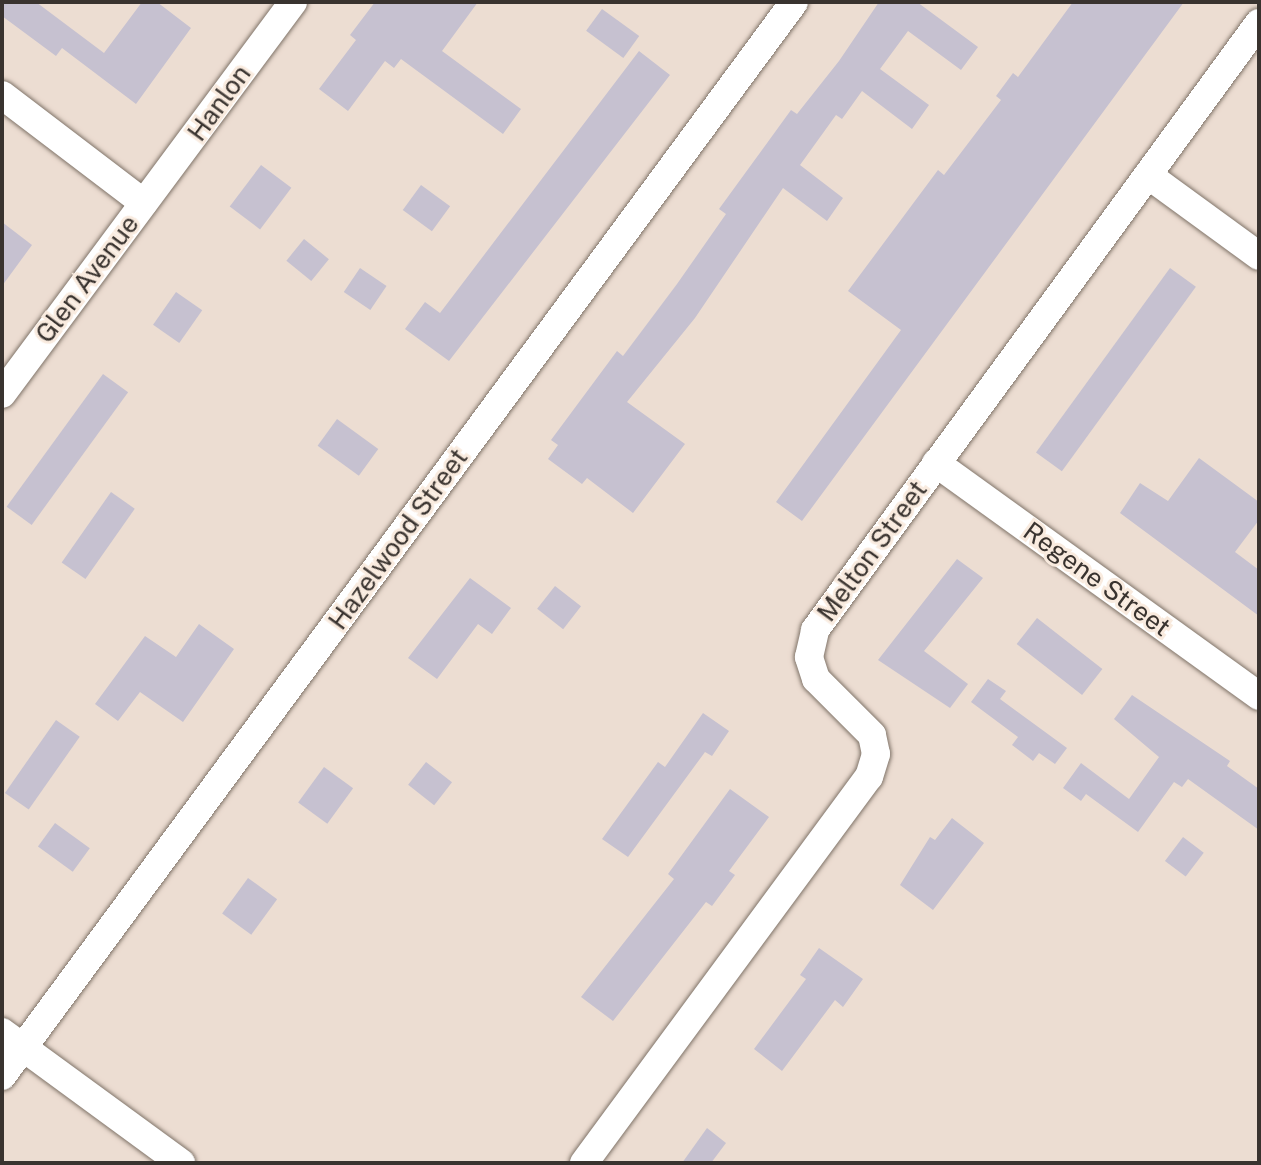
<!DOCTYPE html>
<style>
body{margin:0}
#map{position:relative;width:1261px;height:1165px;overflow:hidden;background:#ecddd2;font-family:"Public Sans",sans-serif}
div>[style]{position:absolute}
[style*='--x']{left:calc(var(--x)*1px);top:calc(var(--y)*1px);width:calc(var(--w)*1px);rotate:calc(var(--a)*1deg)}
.building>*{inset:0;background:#c6c1d0;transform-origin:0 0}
.roads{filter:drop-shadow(0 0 2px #807469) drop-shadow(0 0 2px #807469)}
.minor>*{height:28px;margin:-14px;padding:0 14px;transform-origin:14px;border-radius:14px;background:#fff}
span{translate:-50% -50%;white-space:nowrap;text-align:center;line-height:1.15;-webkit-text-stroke:6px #f9ebdf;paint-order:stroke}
.street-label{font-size:26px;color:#39332f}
.frame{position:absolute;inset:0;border:4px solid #39332f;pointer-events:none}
</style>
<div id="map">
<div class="building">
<div style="clip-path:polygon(2px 2px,36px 2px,104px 53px,142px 2px,157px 2px,191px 28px,136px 104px,62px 48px,56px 56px,2px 16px)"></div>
<div style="clip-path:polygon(375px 2px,478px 2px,442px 51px,521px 109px,503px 134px,401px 59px,394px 68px,385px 61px,348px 111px,319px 89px,356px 40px,350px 35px)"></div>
<div style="clip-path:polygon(879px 2px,917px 2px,978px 47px,961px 70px,908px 31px,880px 69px,929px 105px,912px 129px,862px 91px,842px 119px,836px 115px,800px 165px,843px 198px,827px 221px,783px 188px,695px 318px,627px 402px,685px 444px,633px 513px,587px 478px,582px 484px,548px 459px,558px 445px,551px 440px,617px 351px,623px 356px,677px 284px,726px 214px,719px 209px,791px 110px,797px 114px,839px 61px)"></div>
<div style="clip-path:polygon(1073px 2px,1184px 2px,802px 521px,776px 502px,901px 330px,848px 291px,938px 170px,944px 175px,1001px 100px,996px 96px,1013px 73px,1018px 77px)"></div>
<div style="left:602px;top:9px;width:46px;height:27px;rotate:36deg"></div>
<div style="clip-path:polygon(639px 51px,670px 75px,449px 361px,405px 329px,425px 302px,440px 313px)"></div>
<div style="left:261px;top:165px;width:38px;height:52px;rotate:37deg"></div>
<div style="left:421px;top:185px;width:36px;height:31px;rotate:36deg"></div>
<div style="clip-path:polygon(2px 222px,32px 245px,2px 286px)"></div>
<div style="left:304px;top:239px;width:32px;height:28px;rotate:39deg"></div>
<div style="left:360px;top:268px;width:32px;height:29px;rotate:34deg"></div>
<div style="left:1170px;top:268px;width:32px;height:228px;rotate:36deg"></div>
<div style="left:176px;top:292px;width:32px;height:40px;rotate:35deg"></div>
<div style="left:103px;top:374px;width:31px;height:164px;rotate:36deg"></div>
<div style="left:337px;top:419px;width:51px;height:33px;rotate:36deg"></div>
<div style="clip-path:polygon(1199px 458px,1259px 502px,1259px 520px,1235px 552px,1259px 570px,1259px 616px,1120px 513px,1140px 483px,1168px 501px)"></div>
<div style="left:111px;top:492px;width:29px;height:86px;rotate:35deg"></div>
<div style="clip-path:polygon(957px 559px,983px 578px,924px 651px,968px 684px,950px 708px,878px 660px)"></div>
<div style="clip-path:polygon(470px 578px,511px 608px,492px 634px,478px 624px,437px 679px,408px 658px)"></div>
<div style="left:555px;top:586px;width:33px;height:29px;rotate:38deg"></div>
<div style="left:1037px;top:618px;width:83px;height:33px;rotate:38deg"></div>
<div style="clip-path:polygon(199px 624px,234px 649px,183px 722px,140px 692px,118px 721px,95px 704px,145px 636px,176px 657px)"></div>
<div style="clip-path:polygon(988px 679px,1006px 691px,1000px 699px,1067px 748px,1055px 764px,1039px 753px,1033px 761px,1012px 745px,1018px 737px,971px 702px)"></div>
<div style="clip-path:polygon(1132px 695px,1230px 761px,1227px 766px,1259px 789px,1259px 830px,1188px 779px,1182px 787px,1174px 782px,1138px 832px,1086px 794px,1081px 801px,1063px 788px,1081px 763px,1129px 799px,1159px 757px,1114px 719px)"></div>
<div style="clip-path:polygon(703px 713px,729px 731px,712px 756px,705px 752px,628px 857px,602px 839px,658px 762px,665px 767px)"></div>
<div style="left:56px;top:720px;width:29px;height:89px;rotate:35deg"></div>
<div style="left:426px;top:762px;width:33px;height:29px;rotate:38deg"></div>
<div style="left:324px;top:767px;width:36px;height:44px;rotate:36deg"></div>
<div style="clip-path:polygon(730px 789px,769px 817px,729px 871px,735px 875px,712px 906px,706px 902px,613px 1021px,581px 997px,674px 879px,668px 874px)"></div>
<div style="clip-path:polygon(952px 818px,984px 843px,933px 910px,900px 885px,930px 837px,935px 840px)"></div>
<div style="left:55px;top:823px;width:43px;height:29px;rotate:36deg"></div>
<div style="left:1183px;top:837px;width:26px;height:30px;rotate:37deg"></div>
<div style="left:248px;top:878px;width:36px;height:44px;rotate:36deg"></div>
<div style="clip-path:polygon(819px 948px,863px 979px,843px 1007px,835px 1000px,782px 1071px,754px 1049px,806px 979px,800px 975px)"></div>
<div style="clip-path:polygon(707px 1128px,726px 1143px,711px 1163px,682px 1163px)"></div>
</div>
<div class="roads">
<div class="minor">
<div style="--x:2;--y:95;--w:178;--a:37.3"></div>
<div style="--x:1148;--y:175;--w:137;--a:36.1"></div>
<div style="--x:2;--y:394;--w:488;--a:-53.4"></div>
<div style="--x:936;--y:463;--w:398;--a:35.8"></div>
<div style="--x:2;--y:1032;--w:222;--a:36.2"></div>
<div style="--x:2;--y:1076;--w:1334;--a:-53.59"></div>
<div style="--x:584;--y:1163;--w:480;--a:-53.6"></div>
<div style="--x:869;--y:777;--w:24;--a:-73"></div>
<div style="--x:876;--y:754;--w:19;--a:-102"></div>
<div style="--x:872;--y:735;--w:79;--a:-135"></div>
<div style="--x:816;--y:679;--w:23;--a:-108"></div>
<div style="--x:809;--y:657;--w:28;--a:-77"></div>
<div style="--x:815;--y:630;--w:752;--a:-53.82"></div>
</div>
</div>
<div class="street-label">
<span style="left:219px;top:103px;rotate:-54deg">Hanlon</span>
<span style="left:87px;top:279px;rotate:-53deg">Glen Avenue</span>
<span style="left:398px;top:539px;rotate:-54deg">Hazelwood Street</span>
<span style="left:872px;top:551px;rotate:-54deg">Melton Street</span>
<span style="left:1097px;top:579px;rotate:36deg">Regene Street</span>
</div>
<div class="frame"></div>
</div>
